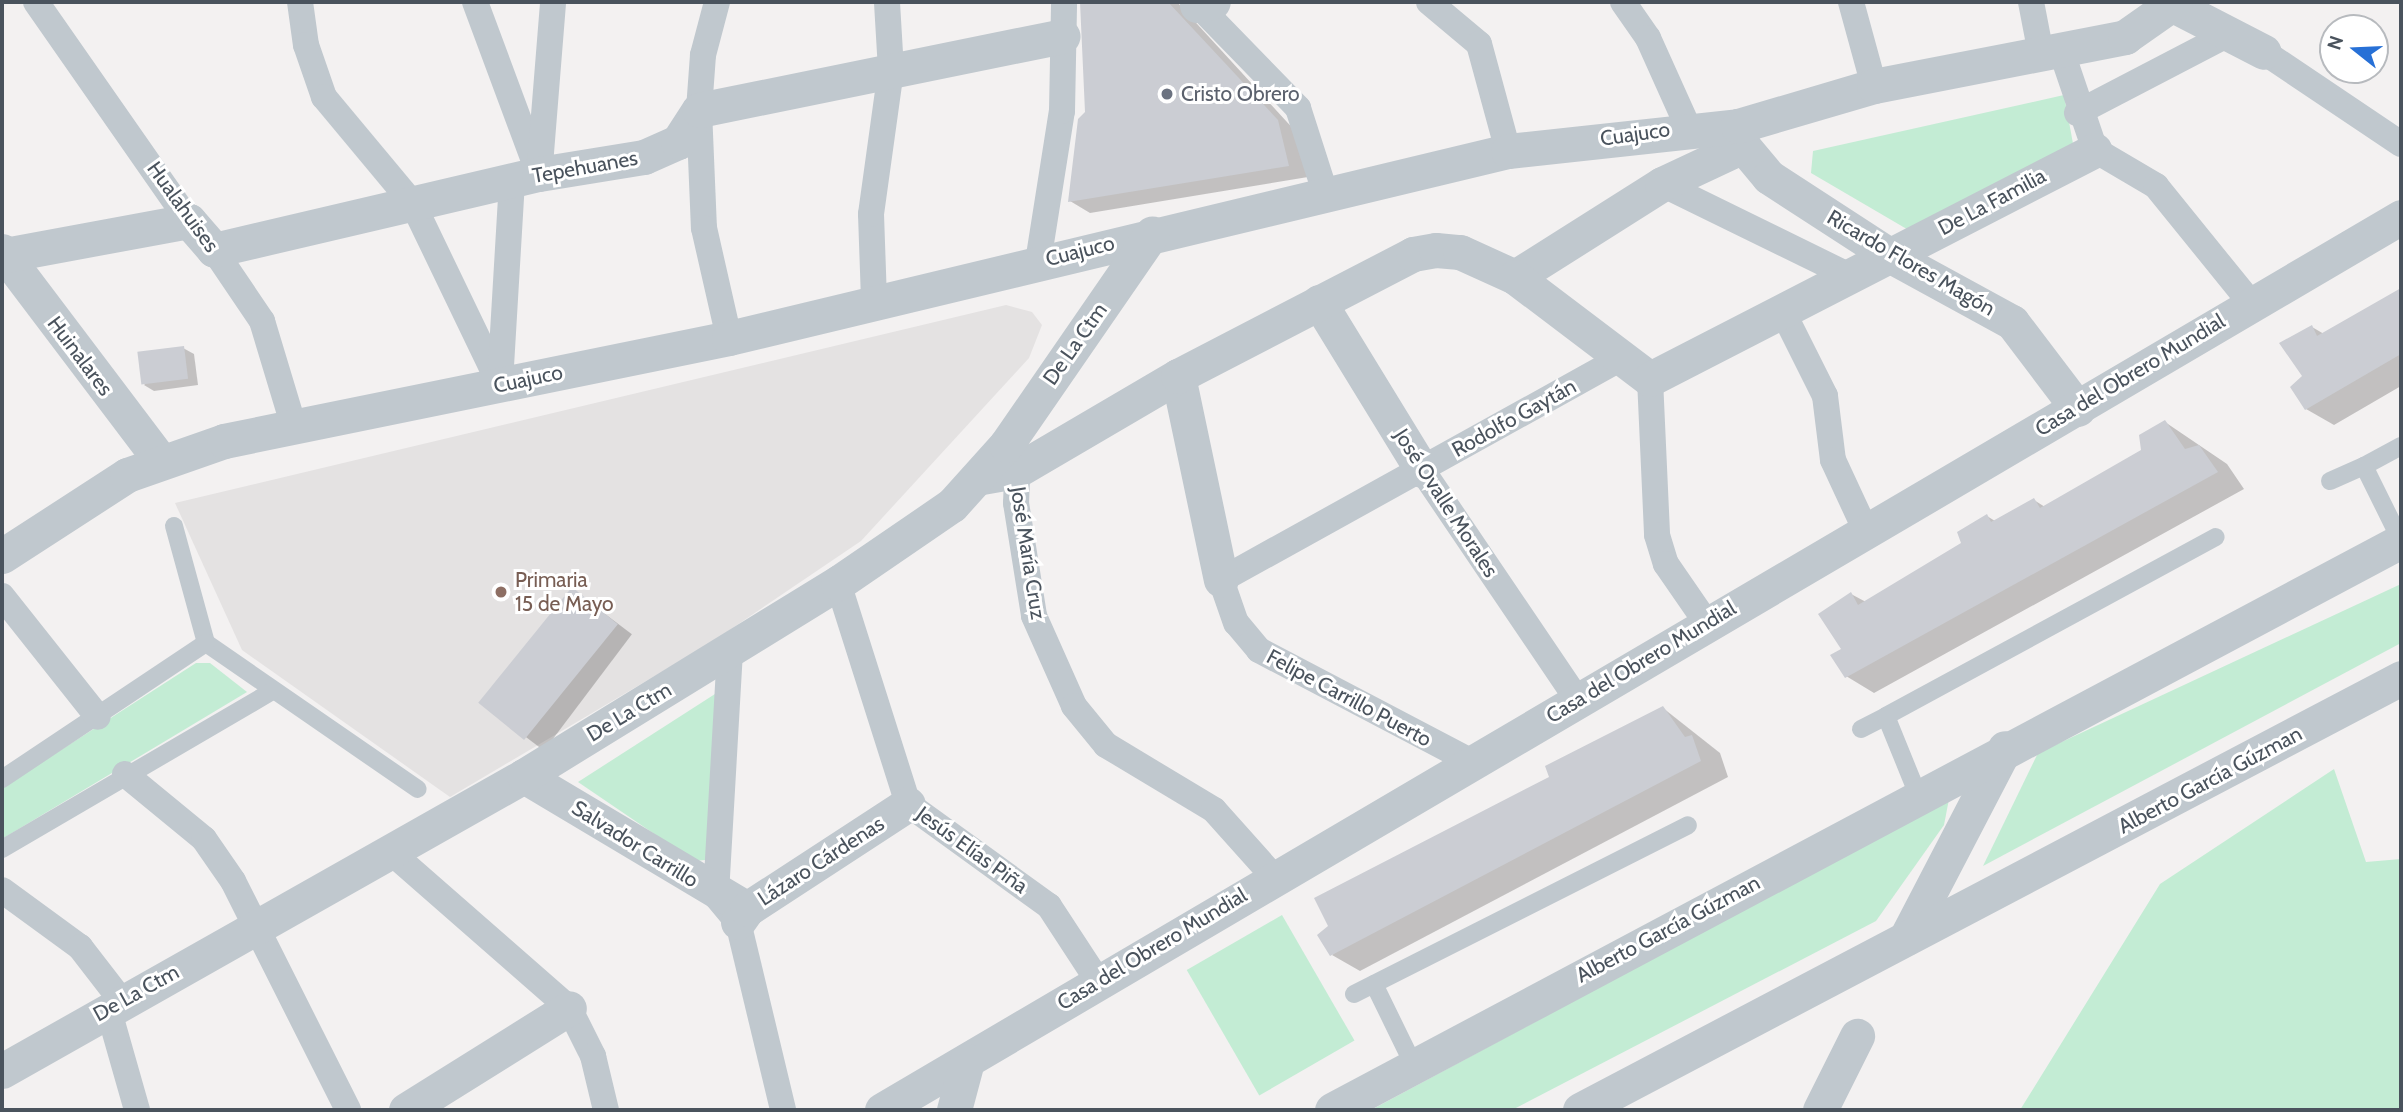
<!DOCTYPE html>
<meta charset="utf-8">
<style>
body{margin:0}
#map{position:relative;width:2403px;height:1112px;overflow:hidden;background:#f3f1f1;font-family:Cabin,sans-serif}
div>[style]{position:absolute}
[style*='--x']{left:calc(var(--x)*1px);top:calc(var(--y)*1px);width:calc(var(--w)*1px);rotate:calc(var(--a)*1deg)}
.education>*{inset:0;background:#e4e2e2}
.green>*{inset:0;background:#c3ecd4;transform-origin:0 0}
.shadow>*{inset:0;background:#0003;transform-origin:0 0}
.building>*{inset:0;background:#cbcdd3;transform-origin:0 0}
.service>*{height:18px;margin:-9px;padding:0 9px;transform-origin:9px;border-radius:9px;background:#c0c8ce}
.pedestrian>*{height:26px;margin:-13px;padding:0 13px;transform-origin:13px;border-radius:13px;background:#c0c8ce}
.minor>*{height:35px;margin:-17.5px;padding:0 17.5px;transform-origin:17.5px;border-radius:17.5px;background:#c0c8ce}
.dots>*{width:19px;height:19px;translate:-50% -50%;box-sizing:border-box;border:4px solid #fff;border-radius:50%}
span{translate:-50% -50%;white-space:nowrap;text-align:center;line-height:1.15;-webkit-text-stroke:6px #fff;paint-order:stroke}
.worship-label{font-size:21px;color:#5b616d}
.left{translate:0 -50%;text-align:left}
.street-label{font-size:21px;color:#4a535d}
.education-label{font-size:21px;color:#785e54}
.frame{position:absolute;inset:0;border:4px solid #4a535d;pointer-events:none}
.north{position:absolute;left:2319px;top:14px;width:70px;height:70px;box-sizing:border-box;background:#fff;border:2px solid #b7babe;border-radius:50%;rotate:288deg;font-size:19px;font-weight:700;line-height:28px;text-align:center;color:#4a535d}
.north::after{content:'';display:block;margin:auto;width:24px;height:32px;background:#2770d6;clip-path:polygon(50% 0,100% 100%,50% 72%,0 100%)}
</style>
<div id="map">
<div class="education">
<div style="clip-path:polygon(1006px 305px,1032px 312px,1042px 325px,1029px 358px,861px 541px,712px 642px,450px 797px,242px 650px,175px 503px)"></div>
</div>
<div class="green">
<div style="clip-path:polygon(2064px 95px,2074px 149px,1917px 235px,1811px 173px,1813px 151px)"></div>
<div style="clip-path:polygon(2401px 584px,2401px 643px,1983px 866px,2038px 753px)"></div>
<div style="clip-path:polygon(196px 663px,210px 663px,247px 692px,2px 839px,2px 788px)"></div>
<div style="clip-path:polygon(715px 694px,716px 859px,694px 861px,578px 782px)"></div>
<div style="clip-path:polygon(2334px 769px,2366px 862px,2401px 859px,2401px 1110px,2020px 1110px,2160px 884px)"></div>
<div style="clip-path:polygon(1949px 799px,1944px 825px,1876px 921px,1512px 1110px,1371px 1110px)"></div>
<div style="left:1282px;top:915px;width:145px;height:110px;rotate:60deg"></div>
</div>
<div class="shadow">
<div style="clip-path:polygon(1081px 2px,1177px 2px,1298px 134px,1308px 177px,1090px 213px,1070px 201px,1087px 113px)"></div>
<div style="clip-path:polygon(2401px 290px,2401px 386px,2334px 425px,2306px 409px,2312px 327px,2324px 334px)"></div>
<div style="clip-path:polygon(183px 348px,194px 354px,198px 385px,154px 391px,144px 385px)"></div>
<div style="clip-path:polygon(2165px 422px,2227px 464px,2244px 489px,1874px 693px,1846px 676px,1851px 594px,1866px 602px,1964px 544px,1987px 516px,1995px 521px,2034px 500px,2045px 507px,2143px 451px)"></div>
<div style="left:572px;top:589px;width:75px;height:146px;rotate:37deg"></div>
<div style="clip-path:polygon(1663px 708px,1720px 753px,1728px 777px,1360px 971px,1332px 955px,1551px 777px)"></div>
</div>
<div class="building">
<div style="clip-path:polygon(1080px 2px,1168px 2px,1278px 120px,1289px 166px,1068px 202px,1078px 119px,1085px 112px)"></div>
<div style="clip-path:polygon(2401px 288px,2401px 354px,2305px 410px,2290px 387px,2302px 376px,2279px 343px,2312px 325px,2317px 336px)"></div>
<div style="left:184px;top:346px;width:33px;height:47px;rotate:83deg"></div>
<div style="clip-path:polygon(2165px 420px,2185px 449px,2199px 445px,2218px 472px,1845px 678px,1830px 655px,1841px 649px,1818px 614px,1851px 592px,1858px 605px,1961px 543px,1957px 532px,1987px 514px,1991px 522px,2034px 498px,2040px 508px,2141px 450px,2139px 435px)"></div>
<div style="left:572px;top:587px;width:59px;height:149px;rotate:39deg"></div>
<div style="clip-path:polygon(1663px 706px,1685px 737px,1692px 735px,1701px 761px,1330px 956px,1317px 935px,1328px 926px,1314px 898px,1549px 777px,1545px 766px)"></div>
</div>
<div class="service">
<div style="--x:2401;--y:446;--w:42;--a:151.6"></div>
<div style="--x:2364;--y:466;--w:84;--a:63.7"></div>
<div style="--x:2330;--y:481;--w:37;--a:-24"></div>
<div style="--x:174;--y:526;--w:121;--a:74.7"></div>
<div style="--x:206;--y:643;--w:257;--a:34.6"></div>
<div style="--x:1861;--y:729;--w:28;--a:-27"></div>
<div style="--x:2;--y:779;--w:245;--a:-33.7"></div>
<div style="--x:1918;--y:795;--w:85;--a:-112.1"></div>
<div style="--x:1886;--y:716;--w:375;--a:-28.5"></div>
<div style="--x:2;--y:849;--w:311;--a:-30.3"></div>
<div style="--x:1374;--y:984;--w:91;--a:64"></div>
<div style="--x:1354;--y:994;--w:374;--a:-26.8"></div>
</div>
<div class="pedestrian">
<div style="--x:36;--y:2;--w:267;--a:55.1"></div>
<div style="--x:300;--y:2;--w:43;--a:82.1"></div>
<div style="--x:306;--y:45;--w:55;--a:70.9"></div>
<div style="--x:324;--y:97;--w:139;--a:50.2"></div>
<div style="--x:413;--y:204;--w:201;--a:64.3"></div>
<div style="--x:475;--y:2;--w:184;--a:69.6"></div>
<div style="--x:717;--y:2;--w:55;--a:104.8"></div>
<div style="--x:703;--y:55;--w:55;--a:94.2"></div>
<div style="--x:699;--y:110;--w:118;--a:87.6"></div>
<div style="--x:704;--y:228;--w:113;--a:77.2"></div>
<div style="--x:1195;--y:2;--w:148;--a:45.8"></div>
<div style="--x:1298;--y:108;--w:91;--a:72.2"></div>
<div style="--x:1429;--y:2;--w:65;--a:40"></div>
<div style="--x:1479;--y:44;--w:111;--a:74.8"></div>
<div style="--x:1623;--y:2;--w:44;--a:55.2"></div>
<div style="--x:1648;--y:38;--w:98;--a:65.8"></div>
<div style="--x:1851;--y:2;--w:87;--a:74.7"></div>
<div style="--x:2031;--y:2;--w:53;--a:79.1"></div>
<div style="--x:2061;--y:50;--w:106;--a:71.2"></div>
<div style="--x:2095;--y:150;--w:71;--a:30.5"></div>
<div style="--x:2156;--y:186;--w:149;--a:51"></div>
<div style="--x:2264;--y:52;--w:165;--a:33.9"></div>
<div style="--x:2077;--y:113;--w:171;--a:-27.5"></div>
<div style="--x:540;--y:165;--w:164;--a:-85.4"></div>
<div style="--x:1662;--y:184;--w:205;--a:26.1"></div>
<div style="--x:214;--y:250;--w:86;--a:55.9"></div>
<div style="--x:262;--y:321;--w:114;--a:73.2"></div>
<div style="--x:1038;--y:262;--w:153;--a:-81"></div>
<div style="--x:1062;--y:111;--w:109;--a:-88.9"></div>
<div style="--x:874;--y:300;--w:86;--a:-92"></div>
<div style="--x:871;--y:214;--w:145;--a:-82.1"></div>
<div style="--x:891;--y:70;--w:68;--a:-93.4"></div>
<div style="--x:1781;--y:308;--w:98;--a:63.4"></div>
<div style="--x:1825;--y:396;--w:64;--a:82.9"></div>
<div style="--x:1833;--y:460;--w:76;--a:65.1"></div>
<div style="--x:1650;--y:379;--w:156;--a:87.4"></div>
<div style="--x:1657;--y:535;--w:30;--a:73"></div>
<div style="--x:1666;--y:564;--w:70;--a:55.4"></div>
<div style="--x:500;--y:383;--w:202;--a:-86.6"></div>
<div style="--x:1018;--y:452;--w:51;--a:92.2"></div>
<div style="--x:1016;--y:503;--w:114;--a:80.9"></div>
<div style="--x:1034;--y:616;--w:98;--a:66"></div>
<div style="--x:1074;--y:706;--w:50;--a:50.6"></div>
<div style="--x:1106;--y:745;--w:126;--a:31"></div>
<div style="--x:1214;--y:810;--w:90;--a:48.2"></div>
<div style="--x:1422;--y:470;--w:278;--a:55.9"></div>
<div style="--x:838;--y:583;--w:232;--a:72.4"></div>
<div style="--x:908;--y:804;--w:174;--a:35.9"></div>
<div style="--x:1049;--y:906;--w:90;--a:56.8"></div>
<div style="--x:2;--y:596;--w:154;--a:51.6"></div>
<div style="--x:730;--y:651;--w:245;--a:93.3"></div>
<div style="--x:716;--y:896;--w:34;--a:50"></div>
<div style="--x:738;--y:922;--w:193;--a:76.5"></div>
<div style="--x:1474;--y:763;--w:243;--a:-152.3"></div>
<div style="--x:1259;--y:650;--w:35;--a:-130"></div>
<div style="--x:1236;--y:623;--w:46;--a:-109.2"></div>
<div style="--x:1221;--y:580;--w:460;--a:-29"></div>
<div style="--x:125;--y:774;--w:102;--a:39.4"></div>
<div style="--x:204;--y:839;--w:51;--a:55.4"></div>
<div style="--x:233;--y:881;--w:256;--a:63.3"></div>
<div style="--x:392;--y:853;--w:235;--a:41.2"></div>
<div style="--x:569;--y:1008;--w:54;--a:63.4"></div>
<div style="--x:593;--y:1056;--w:56;--a:76.5"></div>
<div style="--x:2;--y:890;--w:97;--a:36.2"></div>
<div style="--x:80;--y:947;--w:67;--a:52.3"></div>
<div style="--x:108;--y:1008;--w:106;--a:74.1"></div>
</div>
<div class="minor">
<div style="--x:1197;--y:5;--w:16;--a:-11"></div>
<div style="--x:2173;--y:5;--w:102;--a:27.3"></div>
<div style="--x:1738;--y:126;--w:21;--a:76"></div>
<div style="--x:1743;--y:146;--w:40;--a:50"></div>
<div style="--x:1769;--y:177;--w:143;--a:33"></div>
<div style="--x:1889;--y:255;--w:140;--a:28.6"></div>
<div style="--x:2012;--y:322;--w:109;--a:52.8"></div>
<div style="--x:2;--y:251;--w:262;--a:52.9"></div>
<div style="--x:5;--y:255;--w:187;--a:-10.5"></div>
<div style="--x:189;--y:221;--w:38;--a:49"></div>
<div style="--x:214;--y:250;--w:334;--a:-13.2"></div>
<div style="--x:539;--y:174;--w:106;--a:-9.2"></div>
<div style="--x:644;--y:157;--w:37;--a:-24"></div>
<div style="--x:678;--y:142;--w:38;--a:-57"></div>
<div style="--x:699;--y:110;--w:371;--a:-11.5"></div>
<div style="--x:1515;--y:277;--w:174;--a:-32.3"></div>
<div style="--x:1662;--y:184;--w:89;--a:-25.1"></div>
<div style="--x:1319;--y:302;--w:197;--a:58.5"></div>
<div style="--x:1178;--y:376;--w:208;--a:78.1"></div>
<div style="--x:982;--y:477;--w:35;--a:-10"></div>
<div style="--x:1016;--y:471;--w:188;--a:-30.4"></div>
<div style="--x:1178;--y:376;--w:265;--a:-27.4"></div>
<div style="--x:1413;--y:254;--w:23;--a:-10"></div>
<div style="--x:1436;--y:250;--w:24;--a:5"></div>
<div style="--x:1460;--y:252;--w:60;--a:24.4"></div>
<div style="--x:1515;--y:277;--w:169;--a:37.1"></div>
<div style="--x:1650;--y:379;--w:500;--a:-27.23"></div>
<div style="--x:2;--y:556;--w:149;--a:-32.9"></div>
<div style="--x:127;--y:475;--w:103;--a:-19.3"></div>
<div style="--x:224;--y:441;--w:515;--a:-11.53"></div>
<div style="--x:729;--y:338;--w:801;--a:-13.5"></div>
<div style="--x:1508;--y:151;--w:231;--a:-6.2"></div>
<div style="--x:1738;--y:126;--w:142;--a:-16.4"></div>
<div style="--x:1874;--y:86;--w:256;--a:-11"></div>
<div style="--x:2125;--y:37;--w:61;--a:-35"></div>
<div style="--x:524;--y:776;--w:260;--a:30.8"></div>
<div style="--x:738;--y:922;--w:16;--a:-55"></div>
<div style="--x:747;--y:909;--w:192;--a:-33.1"></div>
<div style="--x:1906;--y:938;--w:214;--a:-62.5"></div>
<div style="--x:2;--y:1071;--w:600;--a:-29.47"></div>
<div style="--x:524;--y:776;--w:369;--a:-31.6"></div>
<div style="--x:838;--y:583;--w:138;--a:-34.4"></div>
<div style="--x:952;--y:505;--w:81;--a:-48"></div>
<div style="--x:1006;--y:445;--w:257;--a:-55.4"></div>
<div style="--x:406;--y:1110;--w:192;--a:-32"></div>
<div style="--x:882;--y:1110;--w:1762;--a:-30.45"></div>
<div style="--x:954;--y:1110;--w:51;--a:-75.1"></div>
<div style="--x:1332;--y:1110;--w:1211;--a:-28.03"></div>
<div style="--x:1580;--y:1110;--w:928;--a:-27.75"></div>
<div style="--x:1820;--y:1110;--w:83;--a:-63.4"></div>
</div>
<div class="dots">
<div style="left:1167px;top:94px;background:#6b7280"></div>
<div style="left:501px;top:592px;background:#8d6e63"></div>
</div>
<div class="worship-label">
<span class="left" style="left:1181px;top:94px">Cristo Obrero</span>
</div>
<div class="street-label">
<span style="left:1635px;top:134px;rotate:-8deg">Cuajuco</span>
<span style="left:585px;top:167px;rotate:-10deg">Tepehuanes</span>
<span style="left:1992px;top:202px;rotate:-28deg">De La Familia</span>
<span style="left:183px;top:207px;rotate:54deg">Hualahuises</span>
<span style="left:1080px;top:251px;rotate:-14deg">Cuajuco</span>
<span style="left:1911px;top:263px;rotate:30deg">Ricardo Flores Magón</span>
<span style="left:1075px;top:344px;rotate:-55deg">De La Ctm</span>
<span style="left:80px;top:356px;rotate:53deg">Huinalares</span>
<span style="left:2130px;top:375px;rotate:-31deg">Casa del Obrero Mundial</span>
<span style="left:528px;top:379px;rotate:-12deg">Cuajuco</span>
<span style="left:1514px;top:418px;rotate:-29deg">Rodolfo Gaytán</span>
<span style="left:1446px;top:503px;rotate:57deg">José Ovalle Morales</span>
<span style="left:1028px;top:553px;rotate:81deg">José María Cruz</span>
<span style="left:1641px;top:662px;rotate:-31deg">Casa del Obrero Mundial</span>
<span style="left:1349px;top:698px;rotate:28deg">Felipe Carrillo Puerto</span>
<span style="left:629px;top:712px;rotate:-31deg">De La Ctm</span>
<span style="left:2210px;top:780px;rotate:-28deg">Alberto García Gúzman</span>
<span style="left:635px;top:844px;rotate:32deg">Salvador Carrillo</span>
<span style="left:972px;top:850px;rotate:36deg">Jesús Elías Piña</span>
<span style="left:821px;top:861px;rotate:-33deg">Lázaro Cárdenas</span>
<span style="left:1668px;top:929px;rotate:-28deg">Alberto García Gúzman</span>
<span style="left:1152px;top:949px;rotate:-31deg">Casa del Obrero Mundial</span>
<span style="left:136px;top:993px;rotate:-29deg">De La Ctm</span>
</div>
<div class="education-label">
<span class="left" style="left:515px;top:592px">Primaria<br>15 de Mayo</span>
</div>
<div class="frame"></div>
<div class="north">N</div>
</div>
